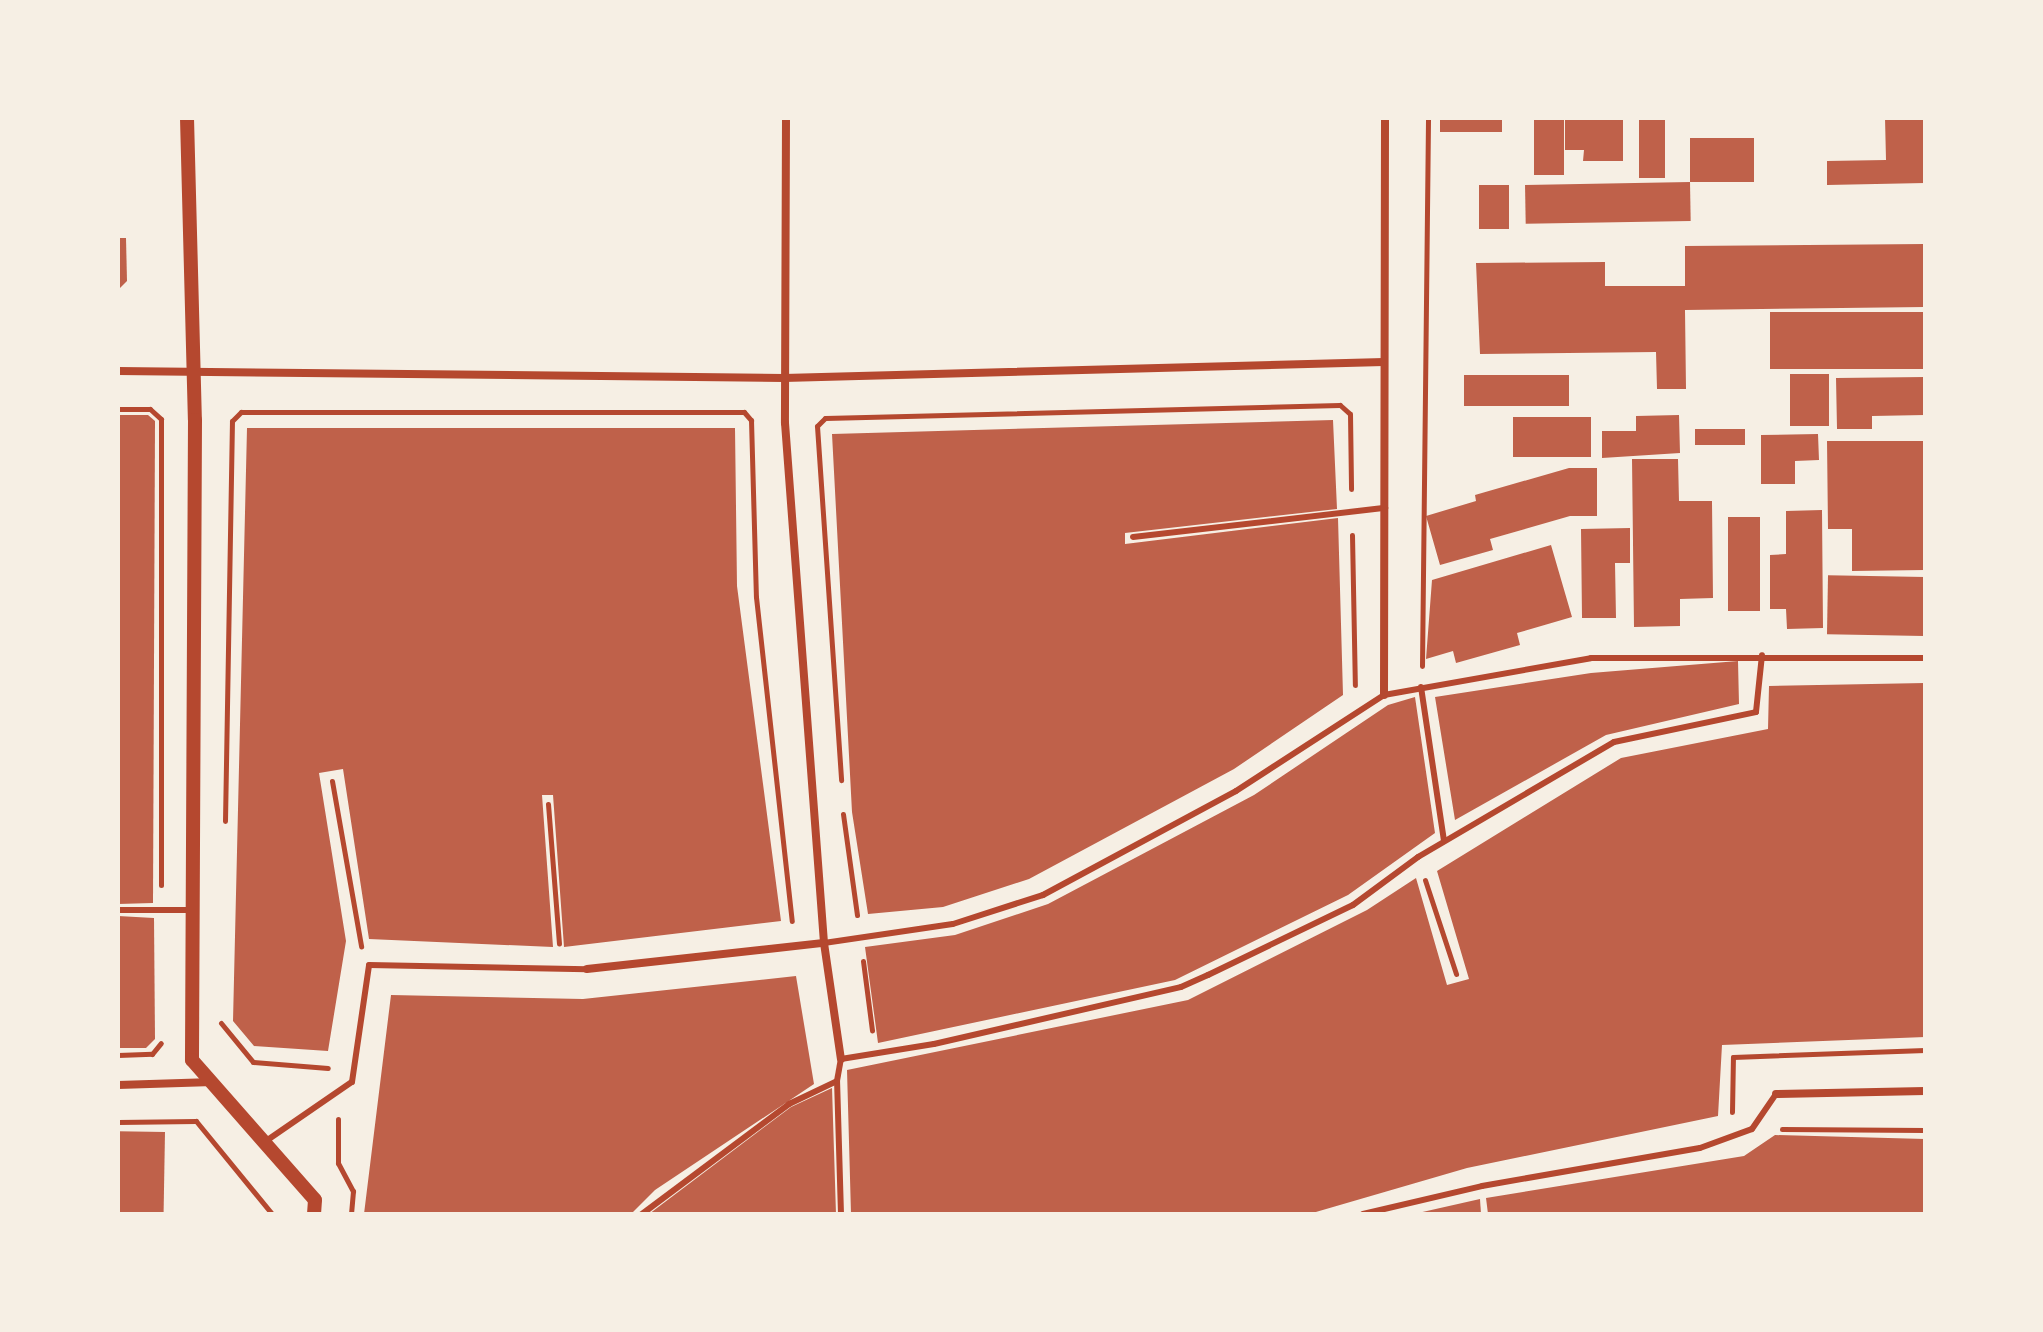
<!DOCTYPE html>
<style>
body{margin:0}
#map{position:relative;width:2043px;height:1332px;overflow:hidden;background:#f6efe4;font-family:"Noto Sans",sans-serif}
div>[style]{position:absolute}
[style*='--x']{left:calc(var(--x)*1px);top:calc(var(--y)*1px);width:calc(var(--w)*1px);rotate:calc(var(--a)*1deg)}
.building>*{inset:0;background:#bf614a;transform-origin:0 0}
.path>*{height:5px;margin:-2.5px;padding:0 2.5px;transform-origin:2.5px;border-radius:2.5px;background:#b5482f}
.service>*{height:6px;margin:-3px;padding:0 3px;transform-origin:3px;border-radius:3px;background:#b5482f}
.minor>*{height:8px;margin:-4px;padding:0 4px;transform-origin:4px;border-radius:4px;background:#b5482f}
.tertiary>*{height:14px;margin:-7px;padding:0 7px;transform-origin:7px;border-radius:7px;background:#b5482f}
span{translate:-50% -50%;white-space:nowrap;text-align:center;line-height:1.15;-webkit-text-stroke:7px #f6efe4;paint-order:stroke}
.frame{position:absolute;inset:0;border:120px solid #f6efe4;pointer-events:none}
</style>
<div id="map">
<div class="building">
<div style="left:1440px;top:118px;width:62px;height:14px"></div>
<div style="left:1534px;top:118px;width:30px;height:57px"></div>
<div style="clip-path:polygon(1565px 118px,1623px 118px,1623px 161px,1583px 161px,1584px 150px,1565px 150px)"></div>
<div style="left:1639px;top:118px;width:26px;height:60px"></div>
<div style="clip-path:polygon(1885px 118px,1925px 118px,1925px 183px,1827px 185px,1827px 161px,1886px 160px)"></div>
<div style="left:1754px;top:138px;width:44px;height:64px;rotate:90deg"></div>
<div style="left:1690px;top:182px;width:39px;height:165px;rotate:89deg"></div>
<div style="left:1479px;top:185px;width:30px;height:44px"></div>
<div style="clip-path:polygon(118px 238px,126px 238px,127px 281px,118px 290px)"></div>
<div style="clip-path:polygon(1925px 244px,1925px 307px,1685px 310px,1686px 389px,1657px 389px,1656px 352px,1480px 354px,1476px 263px,1605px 262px,1605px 286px,1685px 286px,1685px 246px)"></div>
<div style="left:1925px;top:312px;width:57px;height:155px;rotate:90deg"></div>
<div style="left:1790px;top:374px;width:39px;height:52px"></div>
<div style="left:1569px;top:375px;width:31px;height:105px;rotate:90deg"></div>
<div style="clip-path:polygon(1925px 377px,1925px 415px,1872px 416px,1872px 429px,1837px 429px,1836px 378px)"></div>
<div style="clip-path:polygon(118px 415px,148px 415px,155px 421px,153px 903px,118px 904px)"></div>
<div style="clip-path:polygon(1679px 415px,1680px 453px,1602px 458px,1602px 431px,1636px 431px,1636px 416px)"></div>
<div style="left:1591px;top:417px;width:40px;height:78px;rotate:90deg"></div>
<div style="clip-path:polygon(1333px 420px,1337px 509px,1125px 533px,1125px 544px,1338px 518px,1343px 695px,1234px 769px,1029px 879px,943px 907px,868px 914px,852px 812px,832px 434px)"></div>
<div style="clip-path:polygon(247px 428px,735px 428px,737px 586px,781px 921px,564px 947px,553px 795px,542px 795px,553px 947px,369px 939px,343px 769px,319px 773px,346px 941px,328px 1051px,254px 1046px,233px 1021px)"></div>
<div style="left:1745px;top:429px;width:16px;height:50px;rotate:90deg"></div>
<div style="clip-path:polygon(1818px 434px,1819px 460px,1795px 461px,1795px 484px,1761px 484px,1761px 435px)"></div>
<div style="clip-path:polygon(1827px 441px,1925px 441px,1925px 570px,1852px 571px,1852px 529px,1828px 529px)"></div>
<div style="clip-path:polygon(1632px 459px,1678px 459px,1679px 501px,1712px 501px,1713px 598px,1680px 599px,1680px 626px,1634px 627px)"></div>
<div style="clip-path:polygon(1569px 468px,1597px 468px,1597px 516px,1570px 516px,1490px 539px,1493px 550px,1440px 565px,1426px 516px,1476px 501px,1475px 495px)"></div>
<div style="clip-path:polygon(1822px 510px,1823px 628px,1787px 629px,1786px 609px,1770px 609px,1770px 555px,1786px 554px,1786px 511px)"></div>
<div style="left:1728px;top:517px;width:32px;height:94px"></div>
<div style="clip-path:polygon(1630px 528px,1630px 563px,1615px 563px,1616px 618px,1582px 618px,1581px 529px)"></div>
<div style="clip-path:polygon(1551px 545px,1572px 617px,1517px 633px,1520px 645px,1456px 663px,1453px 651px,1426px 659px,1432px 580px)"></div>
<div style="left:1925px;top:577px;width:59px;height:97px;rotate:91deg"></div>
<div style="clip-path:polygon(1738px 661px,1739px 704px,1606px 735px,1455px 820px,1435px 697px,1591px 673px)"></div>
<div style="clip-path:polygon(1925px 683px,1925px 1037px,1722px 1045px,1718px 1116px,1467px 1168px,1309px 1214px,851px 1214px,847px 1070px,1188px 1000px,1367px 910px,1416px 878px,1447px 985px,1469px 979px,1437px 871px,1621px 758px,1768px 729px,1769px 686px)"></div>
<div style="clip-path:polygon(1415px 697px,1435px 833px,1348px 895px,1175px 980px,878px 1043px,865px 947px,955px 935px,1048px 904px,1254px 795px,1388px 705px)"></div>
<div style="clip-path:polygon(118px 916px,154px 918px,155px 1039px,146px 1048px,118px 1048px)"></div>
<div style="clip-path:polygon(796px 976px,814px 1084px,655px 1190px,631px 1214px,364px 1214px,391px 995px,583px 999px)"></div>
<div style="clip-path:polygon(832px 1088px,836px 1214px,649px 1214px,791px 1107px)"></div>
<div style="left:165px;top:1132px;width:82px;height:47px;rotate:91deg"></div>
<div style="clip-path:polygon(1775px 1135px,1925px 1139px,1925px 1214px,1488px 1214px,1486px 1198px,1744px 1156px)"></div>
<div style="clip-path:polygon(1480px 1199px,1481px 1214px,1418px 1214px,1418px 1213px)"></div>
</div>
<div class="path">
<div style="--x:118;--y:409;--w:32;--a:0"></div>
<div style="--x:150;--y:409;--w:15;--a:42"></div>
<div style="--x:161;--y:419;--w:466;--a:90"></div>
<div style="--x:751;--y:420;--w:177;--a:88.4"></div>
<div style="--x:756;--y:597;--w:326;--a:83.7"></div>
<div style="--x:817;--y:426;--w:11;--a:-45"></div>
<div style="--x:825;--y:418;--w:515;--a:-1.45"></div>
<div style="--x:1340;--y:405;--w:13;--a:42"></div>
<div style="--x:1350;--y:414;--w:75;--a:89.2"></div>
<div style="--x:817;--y:426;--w:355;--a:86.1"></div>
<div style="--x:1352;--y:535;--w:150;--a:88.9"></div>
<div style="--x:1422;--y:666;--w:548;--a:-89.37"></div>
<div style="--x:332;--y:781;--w:168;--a:80"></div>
<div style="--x:548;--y:804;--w:140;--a:85.5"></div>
<div style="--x:843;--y:814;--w:102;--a:82.1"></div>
<div style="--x:225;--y:821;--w:400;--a:-89"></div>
<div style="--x:232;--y:421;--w:13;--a:-45"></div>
<div style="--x:241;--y:412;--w:503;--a:0"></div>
<div style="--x:744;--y:412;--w:11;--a:49"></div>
<div style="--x:1425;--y:880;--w:99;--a:71.7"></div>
<div style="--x:863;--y:961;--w:70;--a:82.6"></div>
<div style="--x:221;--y:1023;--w:50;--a:50.6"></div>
<div style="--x:253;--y:1062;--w:75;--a:4.6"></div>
<div style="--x:152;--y:1054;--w:14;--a:-51"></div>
<div style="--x:118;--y:1055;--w:34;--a:-2"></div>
<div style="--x:1732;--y:1112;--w:55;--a:-89"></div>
<div style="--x:1733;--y:1057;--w:192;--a:-2.1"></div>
<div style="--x:338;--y:1119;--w:44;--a:90"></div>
<div style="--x:338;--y:1163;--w:32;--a:62"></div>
<div style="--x:353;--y:1191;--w:23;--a:95"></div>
<div style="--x:118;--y:1122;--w:78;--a:-0.7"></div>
<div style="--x:196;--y:1121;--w:120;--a:50.7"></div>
<div style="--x:1782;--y:1129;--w:143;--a:0.4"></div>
</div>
<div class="service">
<div style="--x:1133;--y:537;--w:254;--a:-6.6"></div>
<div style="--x:1421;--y:687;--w:155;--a:81.5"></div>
<div style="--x:118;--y:910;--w:74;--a:0"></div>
<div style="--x:824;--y:943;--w:130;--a:-8.4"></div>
<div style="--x:953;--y:924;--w:95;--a:-17.9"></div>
<div style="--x:1043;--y:895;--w:219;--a:-28.3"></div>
<div style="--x:1236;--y:791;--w:176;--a:-33"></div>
<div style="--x:1384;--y:695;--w:210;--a:-10.1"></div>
<div style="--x:1591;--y:658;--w:334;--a:0"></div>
<div style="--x:266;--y:1141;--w:104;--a:-34.5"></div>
<div style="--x:352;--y:1082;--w:118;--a:-81.7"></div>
<div style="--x:369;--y:965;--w:218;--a:1.1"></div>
<div style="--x:642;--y:1214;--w:184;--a:-36.8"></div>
<div style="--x:789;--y:1104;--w:53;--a:-25.6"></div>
<div style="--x:841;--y:1214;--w:133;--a:-91.7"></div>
<div style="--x:837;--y:1081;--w:22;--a:-80"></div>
<div style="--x:841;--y:1059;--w:94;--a:-9.2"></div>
<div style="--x:934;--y:1044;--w:253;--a:-13"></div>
<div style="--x:1181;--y:987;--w:30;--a:-24"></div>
<div style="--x:1208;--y:975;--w:161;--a:-25.8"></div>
<div style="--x:1353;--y:905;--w:81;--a:-36.4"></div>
<div style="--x:1418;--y:857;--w:227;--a:-30.4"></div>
<div style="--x:1614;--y:742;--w:145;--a:-11.9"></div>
<div style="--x:1756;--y:712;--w:57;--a:-84"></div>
<div style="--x:1363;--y:1214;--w:122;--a:-13.2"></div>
<div style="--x:1482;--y:1186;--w:221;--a:-9.9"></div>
<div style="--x:1700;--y:1148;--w:55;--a:-20.1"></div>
<div style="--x:1752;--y:1129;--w:42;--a:-55.6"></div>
</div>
<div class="minor">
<div style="--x:786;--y:118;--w:305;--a:90.2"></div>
<div style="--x:785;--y:423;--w:521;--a:85.71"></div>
<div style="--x:824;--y:943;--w:117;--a:81.7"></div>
<div style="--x:118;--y:371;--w:666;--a:0.6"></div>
<div style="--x:784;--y:378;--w:600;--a:-1.53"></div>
<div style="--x:1384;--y:695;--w:577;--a:-89.9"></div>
<div style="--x:587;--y:969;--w:238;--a:-6.3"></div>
<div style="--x:118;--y:1085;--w:95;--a:-1.8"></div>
<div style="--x:1776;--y:1094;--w:149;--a:-1.2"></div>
</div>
<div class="tertiary">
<div style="--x:187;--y:118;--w:302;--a:88.5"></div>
<div style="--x:195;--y:420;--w:640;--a:90.27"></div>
<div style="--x:192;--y:1060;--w:186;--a:48.7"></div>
<div style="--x:315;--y:1200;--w:14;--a:94"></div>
</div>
<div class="frame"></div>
</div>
